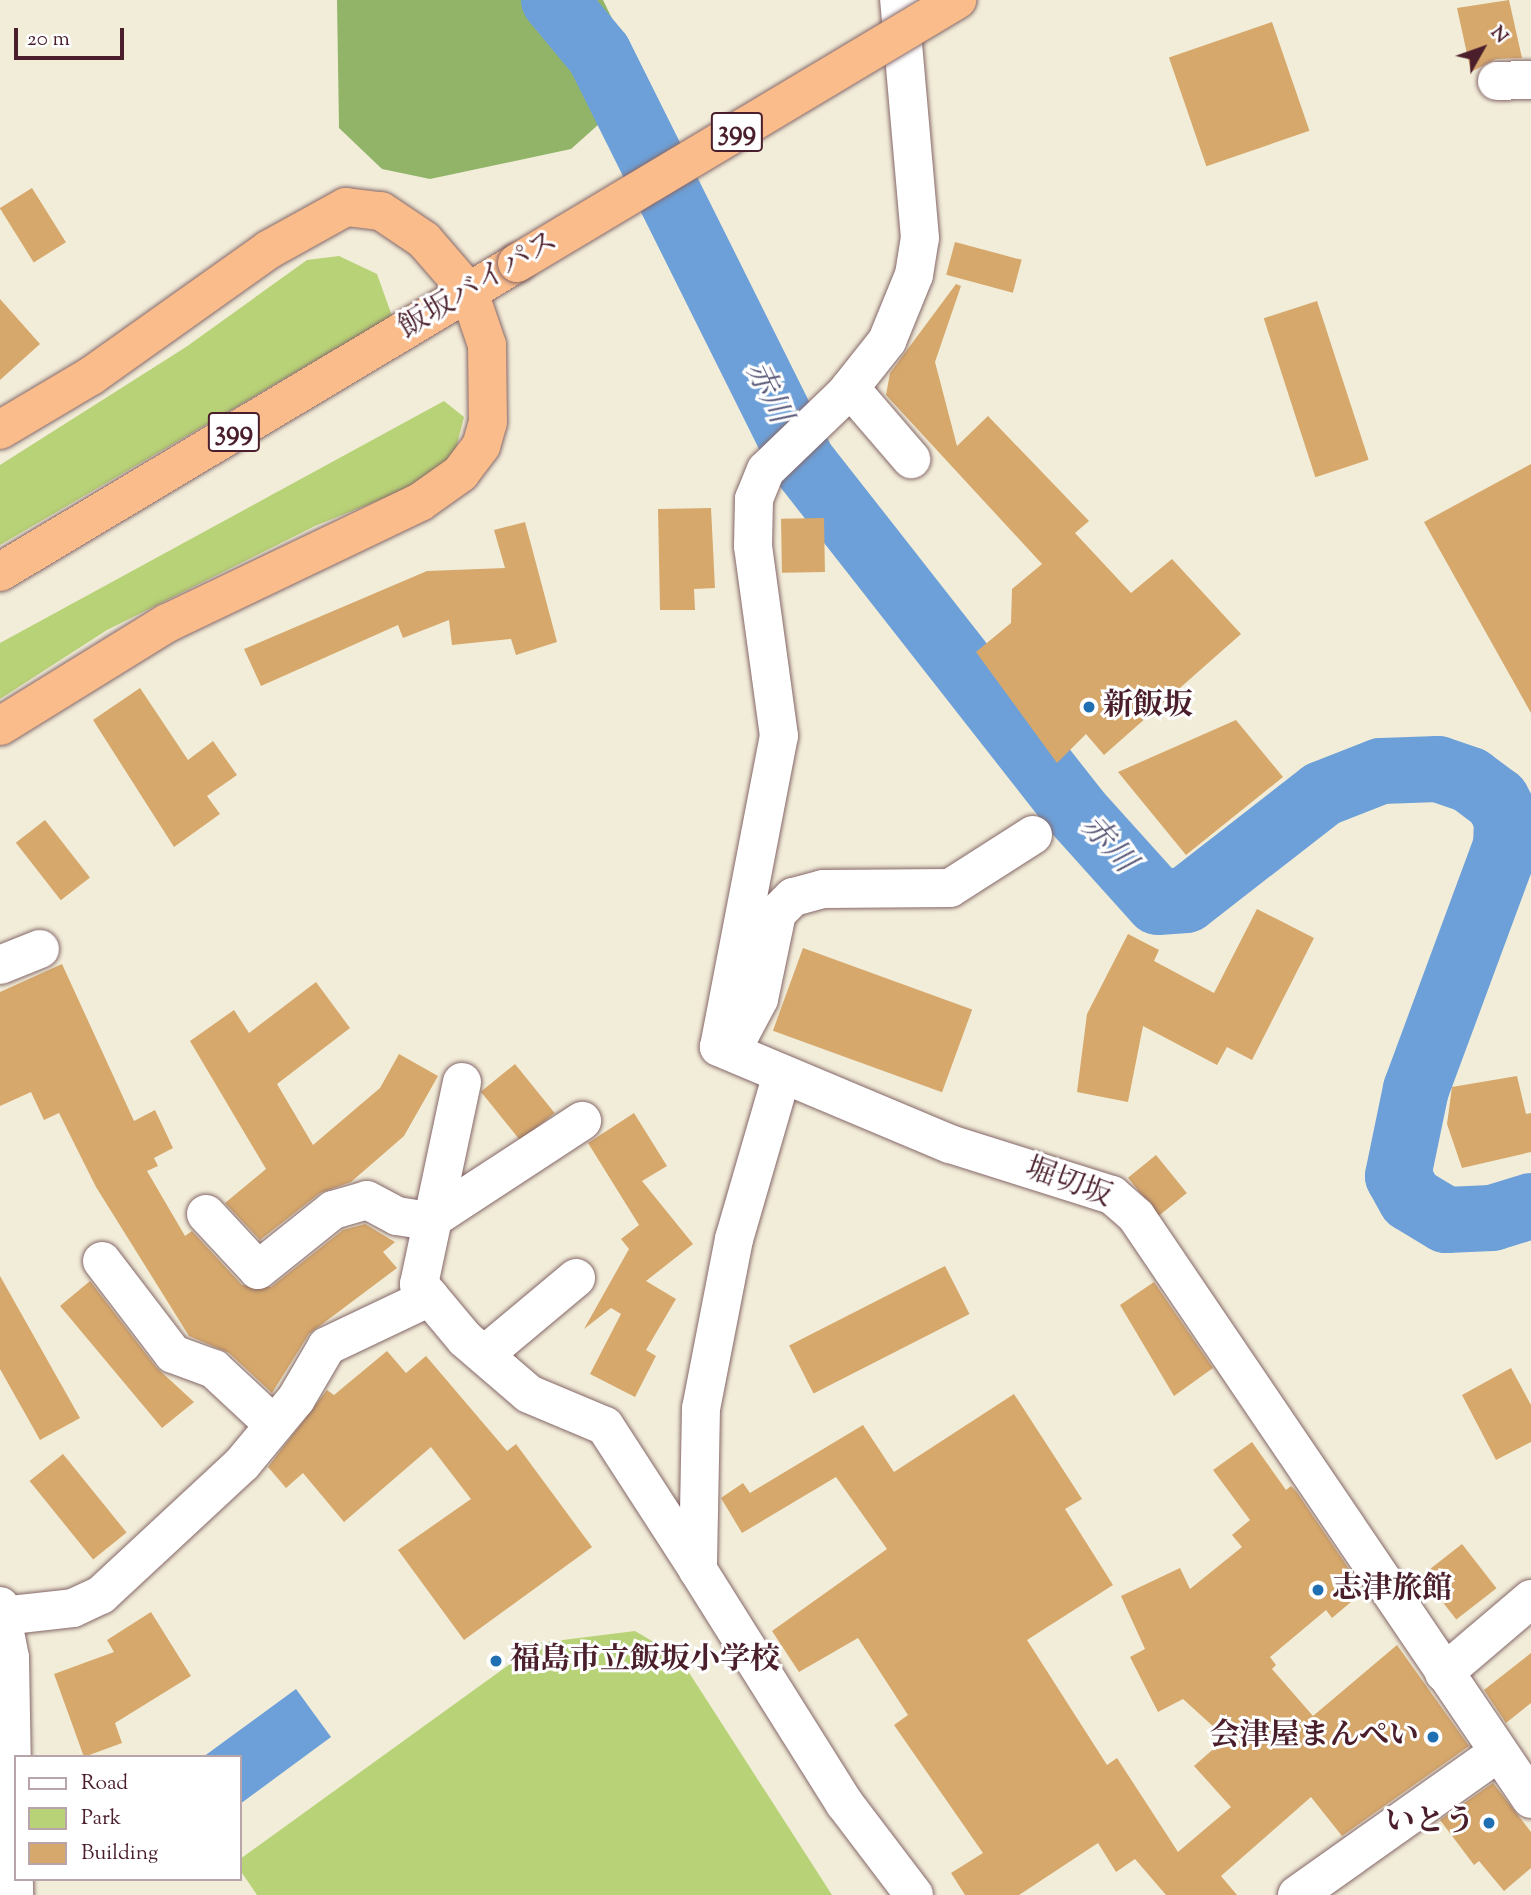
<!DOCTYPE html>
<meta charset="utf-8">
<style>
body{margin:0}
#map{position:relative;width:1531px;height:1895px;overflow:hidden;background:#f2edd9;font-family:"Sorts Mill Goudy","Noto Serif JP",serif}
div>[style]{position:absolute}
[style*='--x']{left:calc(var(--x)*1px);top:calc(var(--y)*1px);width:calc(var(--w)*1px);rotate:calc(var(--a)*1deg)}
.green>*{inset:0;background:#b8d277}
.forest>*{inset:0;background:#92b468}
.water>*{inset:0;background:#6da0d8}
.river>*{height:66px;margin:-33px;padding:0 33px;transform-origin:33px;border-radius:33px;background:#6da0d8}
.building>*{inset:0;background:#d6a86c;transform-origin:0 0}
.roads{filter:drop-shadow(0 0 2px #856768) drop-shadow(0 0 2px #856768)}
.minor>*{height:38px;margin:-19px;padding:0 19px;transform-origin:19px;border-radius:19px;background:#fff}
.tertiary>*{height:38px;margin:-19px;padding:0 19px;transform-origin:19px;border-radius:19px;background:#fff}
.trunk>*{height:38px;margin:-19px;padding:0 19px;transform-origin:19px;border-radius:19px;background:#fabc8b}
.bridges{filter:drop-shadow(0 0 2px #856768) drop-shadow(0 0 2px #856768)}
.trunk-bridge>*{height:38px;margin:-19px;padding:0 19px;transform-origin:19px;border-radius:19px;background:#fabc8b}
.dots>*{width:19px;height:19px;translate:-50% -50%;box-sizing:border-box;border:4px solid #fff;border-radius:50%}
span{translate:-50% -50%;white-space:nowrap;text-align:center;line-height:1.15;-webkit-text-stroke:6px #fff;paint-order:stroke}
.shield-label span{padding:2px 5px;background:#fff;border:2px solid;border-radius:5px;-webkit-text-stroke-width:0}
.shield-label{font-size:28px;color:#4a1f2b;font-weight:700}
.street-label{font-size:30px;color:#4a1f2b}
.poi-label{font-size:30px;color:#4a1f2b;font-weight:700}
.left{translate:0 -50%;text-align:left}
.right{translate:-100% -50%;text-align:right}
.water-label{font-size:32px;color:#5a5979;font-style:italic}
.legend{position:absolute;left:14px;top:1755px;width:228px;height:126px;box-sizing:border-box;background:#fff;border:2px solid #b7a5aa;margin:0;padding:9px 12px;list-style:none;font-size:21px;color:#4a1f2b}
.legend li{display:flex;align-items:center;gap:14px;height:35px}
.legend b{width:35px;border:2px solid #b7a5aa}
.north{position:absolute;left:1447px;top:14px;width:70px;height:70px;-webkit-text-stroke:5px #fff;paint-order:stroke;rotate:50deg;font-size:19px;font-weight:700;line-height:28px;text-align:center;color:#4a1f2b}
.north::after{content:'';display:block;margin:auto;width:24px;height:32px;background:#4a1f2b;clip-path:polygon(50% 0,100% 100%,50% 72%,0 100%)}
.scale{position:absolute;left:14px;top:28px;width:110px;height:32px;box-sizing:border-box;border:4px solid #4a1f2b;border-top:0;padding-left:9px;font-size:21px;line-height:24px;white-space:nowrap;color:#4a1f2b;-webkit-text-stroke:5px #fff;paint-order:stroke}
</style>
<div id="map">
<div class="green">
<div style="clip-path:polygon(339px 256px,377px 274px,392px 316px,0 545px,0 465px,186px 347px,307px 260px)"></div>
<div style="clip-path:polygon(444px 401px,464px 417px,454px 456px,419px 484px,315px 526px,107px 630px,0 699px,0 643px)"></div>
<div style="clip-path:polygon(635px 1631px,679px 1657px,832px 1895px,257px 1895px,240px 1870px,240px 1859px,539px 1643px)"></div>
</div>
<div class="forest">
<div style="clip-path:polygon(337px 0,603px 0,644px 84px,571px 149px,430px 179px,382px 169px,339px 128px)"></div>
</div>
<div class="water">
<div style="clip-path:polygon(296px 1689px,331px 1737px,240px 1804px,240px 1757px,203px 1757px)"></div>
</div>
<div class="river">
<div style="--x:554;--y:0;--w:70;--a:50.2"></div>
<div style="--x:599;--y:54;--w:453;--a:63.5"></div>
<div style="--x:801;--y:460;--w:446;--a:51.9"></div>
<div style="--x:1076;--y:811;--w:122;--a:48"></div>
<div style="--x:1158;--y:902;--w:28;--a:-4"></div>
<div style="--x:1186;--y:900;--w:172;--a:-37.9"></div>
<div style="--x:1322;--y:794;--w:63;--a:-21.3"></div>
<div style="--x:1381;--y:771;--w:57;--a:-2"></div>
<div style="--x:1438;--y:769;--w:34;--a:19"></div>
<div style="--x:1470;--y:780;--w:34;--a:37"></div>
<div style="--x:1497;--y:800;--w:21;--a:62"></div>
<div style="--x:1507;--y:819;--w:27;--a:92"></div>
<div style="--x:1506;--y:846;--w:259;--a:110.3"></div>
<div style="--x:1416;--y:1089;--w:89;--a:101.7"></div>
<div style="--x:1398;--y:1176;--w:26;--a:61"></div>
<div style="--x:1411;--y:1199;--w:41;--a:31"></div>
<div style="--x:1446;--y:1220;--w:46;--a:-2.5"></div>
<div style="--x:1492;--y:1218;--w:41;--a:-17.1"></div>
</div>
<div class="building">
<div style="clip-path:polygon(1509px 0,1522px 58px,1496px 59px,1471px 72px,1457px 8px)"></div>
<div style="left:1272px;top:22px;width:115px;height:109px;rotate:71deg"></div>
<div style="left:32px;top:188px;width:64px;height:38px;rotate:58deg"></div>
<div style="left:955px;top:242px;width:69px;height:34px;rotate:15deg"></div>
<div style="clip-path:polygon(956px 284px,961px 286px,935px 362px,957px 446px,988px 416px,1089px 521px,1075px 533px,1131px 593px,1172px 559px,1241px 634px,1104px 755px,1086px 734px,1057px 763px,976px 652px,1011px 623px,1012px 589px,1042px 564px,886px 395px,890px 373px)"></div>
<div style="clip-path:polygon(0 299px,40px 344px,0 380px)"></div>
<div style="left:1317px;top:301px;width:167px;height:56px;rotate:72deg"></div>
<div style="clip-path:polygon(1531px 464px,1531px 713px,1424px 522px)"></div>
<div style="clip-path:polygon(711px 508px,715px 588px,694px 589px,695px 610px,660px 610px,658px 509px)"></div>
<div style="left:824px;top:518px;width:54px;height:43px;rotate:89deg"></div>
<div style="clip-path:polygon(525px 522px,557px 642px,516px 655px,511px 639px,452px 645px,449px 620px,403px 638px,398px 625px,261px 686px,244px 649px,427px 571px,505px 568px,494px 530px)"></div>
<div style="clip-path:polygon(140px 688px,188px 760px,213px 741px,237px 775px,207px 796px,220px 814px,174px 847px,93px 720px)"></div>
<div style="clip-path:polygon(1236px 720px,1283px 777px,1186px 855px,1118px 772px)"></div>
<div style="left:45px;top:820px;width:73px;height:37px;rotate:52deg"></div>
<div style="clip-path:polygon(1257px 909px,1314px 938px,1252px 1060px,1227px 1047px,1217px 1065px,1143px 1026px,1128px 1102px,1077px 1092px,1087px 1014px,1128px 934px,1159px 950px,1154px 961px,1214px 993px)"></div>
<div style="left:803px;top:948px;width:180px;height:88px;rotate:20deg"></div>
<div style="clip-path:polygon(62px 964px,134px 1121px,155px 1110px,173px 1148px,154px 1158px,158px 1166px,147px 1171px,185px 1236px,192px 1231px,242px 1285px,271px 1287px,343px 1230px,365px 1224px,395px 1242px,383px 1252px,397px 1268px,309px 1334px,272px 1393px,229px 1353px,189px 1336px,96px 1187px,59px 1113px,44px 1120px,31px 1092px,0 1106px,0 992px)"></div>
<div style="clip-path:polygon(316px 982px,350px 1028px,277px 1084px,313px 1145px,380px 1088px,399px 1054px,438px 1076px,404px 1136px,351px 1182px,320px 1193px,260px 1240px,225px 1203px,266px 1169px,190px 1041px,234px 1010px,249px 1033px)"></div>
<div style="left:515px;top:1064px;width:63px;height:44px;rotate:51deg"></div>
<div style="clip-path:polygon(1517px 1076px,1526px 1114px,1531px 1113px,1531px 1152px,1462px 1168px,1447px 1124px,1452px 1087px)"></div>
<div style="clip-path:polygon(634px 1113px,667px 1166px,642px 1181px,693px 1244px,646px 1281px,676px 1299px,646px 1350px,656px 1356px,635px 1397px,590px 1374px,621px 1314px,611px 1308px,584px 1329px,629px 1249px,621px 1239px,639px 1225px,588px 1143px)"></div>
<div style="left:1156px;top:1155px;width:49px;height:36px;rotate:51deg"></div>
<div style="left:945px;top:1266px;width:54px;height:175px;rotate:63deg"></div>
<div style="clip-path:polygon(0 1276px,80px 1418px,40px 1440px,0 1369px)"></div>
<div style="clip-path:polygon(90px 1281px,156px 1367px,194px 1402px,162px 1428px,60px 1306px)"></div>
<div style="clip-path:polygon(1154px 1282px,1213px 1368px,1174px 1396px,1120px 1305px)"></div>
<div style="clip-path:polygon(387px 1351px,406px 1373px,426px 1356px,507px 1451px,516px 1444px,592px 1547px,464px 1640px,398px 1550px,471px 1499px,431px 1447px,344px 1522px,303px 1473px,286px 1488px,268px 1467px,327px 1390px,334px 1395px)"></div>
<div style="clip-path:polygon(1511px 1368px,1531px 1405px,1531px 1442px,1496px 1460px,1462px 1395px)"></div>
<div style="clip-path:polygon(1014px 1394px,1082px 1499px,1065px 1509px,1113px 1585px,1027px 1640px,1107px 1765px,1117px 1758px,1178px 1852px,1231px 1807px,1194px 1766px,1226px 1738px,1183px 1699px,1158px 1712px,1130px 1657px,1145px 1649px,1121px 1596px,1180px 1568px,1190px 1589px,1242px 1547px,1232px 1535px,1250px 1520px,1213px 1470px,1252px 1442px,1286px 1490px,1291px 1486px,1296px 1491px,1364px 1591px,1332px 1618px,1326px 1610px,1270px 1657px,1276px 1665px,1272px 1669px,1313px 1716px,1397px 1645px,1469px 1746px,1342px 1836px,1311px 1797px,1221px 1876px,1237px 1895px,1166px 1895px,1135px 1859px,1116px 1872px,1098px 1843px,1019px 1895px,965px 1895px,951px 1873px,983px 1853px,894px 1725px,908px 1715px,858px 1638px,799px 1672px,772px 1631px,887px 1549px,836px 1477px,742px 1533px,721px 1498px,743px 1483px,750px 1493px,863px 1425px,894px 1472px)"></div>
<div style="left:63px;top:1454px;width:101px;height:43px;rotate:51deg"></div>
<div style="left:1462px;top:1544px;width:56px;height:51px;rotate:52deg"></div>
<div style="clip-path:polygon(151px 1612px,191px 1676px,115px 1723px,122px 1743px,84px 1757px,54px 1674px,114px 1652px,107px 1640px)"></div>
<div style="clip-path:polygon(1531px 1653px,1531px 1703px,1506px 1723px,1484px 1690px)"></div>
<div style="clip-path:polygon(1493px 1783px,1531px 1832px,1531px 1868px,1504px 1891px,1479px 1861px,1474px 1865px,1440px 1820px)"></div>
</div>
<div class="roads">
<div class="minor">
<div style="--x:1497;--y:81;--w:34;--a:-2"></div>
<div style="--x:850;--y:388;--w:94;--a:49.3"></div>
<div style="--x:1033;--y:835;--w:98;--a:147.4"></div>
<div style="--x:950;--y:888;--w:127;--a:179.5"></div>
<div style="--x:823;--y:889;--w:31;--a:165"></div>
<div style="--x:793;--y:897;--w:23;--a:135"></div>
<div style="--x:777;--y:913;--w:88;--a:101.8"></div>
<div style="--x:759;--y:999;--w:38;--a:118"></div>
<div style="--x:741;--y:1033;--w:26;--a:148"></div>
<div style="--x:719;--y:1047;--w:251;--a:22.8"></div>
<div style="--x:950;--y:1144;--w:170;--a:17.5"></div>
<div style="--x:1112;--y:1195;--w:32;--a:41"></div>
<div style="--x:1136;--y:1216;--w:704;--a:55.88"></div>
<div style="--x:0;--y:965;--w:43;--a:-21.8"></div>
<div style="--x:719;--y:1047;--w:317;--a:-79.1"></div>
<div style="--x:779;--y:736;--w:192;--a:-97.8"></div>
<div style="--x:753;--y:546;--w:47;--a:-88.8"></div>
<div style="--x:754;--y:499;--w:31;--a:-68"></div>
<div style="--x:766;--y:470;--w:110;--a:-43.9"></div>
<div style="--x:845;--y:394;--w:68;--a:-51.6"></div>
<div style="--x:887;--y:341;--w:71;--a:-67.8"></div>
<div style="--x:914;--y:275;--w:37;--a:-81"></div>
<div style="--x:920;--y:238;--w:239;--a:-95"></div>
<div style="--x:782;--y:1074;--w:172;--a:106.2"></div>
<div style="--x:734;--y:1239;--w:172;--a:101"></div>
<div style="--x:701;--y:1408;--w:162;--a:91.1"></div>
<div style="--x:698;--y:1570;--w:276;--a:57.9"></div>
<div style="--x:845;--y:1804;--w:114;--a:52.8"></div>
<div style="--x:462;--y:1082;--w:207;--a:102"></div>
<div style="--x:419;--y:1284;--w:72;--a:50.1"></div>
<div style="--x:465;--y:1339;--w:84;--a:40.7"></div>
<div style="--x:529;--y:1394;--w:82;--a:22.8"></div>
<div style="--x:605;--y:1426;--w:171;--a:57.1"></div>
<div style="--x:206;--y:1214;--w:76;--a:47.1"></div>
<div style="--x:258;--y:1270;--w:96;--a:-38.7"></div>
<div style="--x:333;--y:1210;--w:35;--a:-16"></div>
<div style="--x:367;--y:1200;--w:34;--a:28"></div>
<div style="--x:397;--y:1216;--w:32;--a:9"></div>
<div style="--x:429;--y:1221;--w:183;--a:-33.2"></div>
<div style="--x:102;--y:1261;--w:117;--a:52.6"></div>
<div style="--x:173;--y:1354;--w:44;--a:20.1"></div>
<div style="--x:214;--y:1369;--w:82;--a:43"></div>
<div style="--x:484;--y:1355;--w:120;--a:-39.9"></div>
<div style="--x:2;--y:1616;--w:71;--a:-6.4"></div>
<div style="--x:73;--y:1608;--w:31;--a:-25"></div>
<div style="--x:101;--y:1595;--w:192;--a:-42.9"></div>
<div style="--x:242;--y:1464;--w:85;--a:-50.3"></div>
<div style="--x:296;--y:1399;--w:61;--a:-59.7"></div>
<div style="--x:327;--y:1346;--w:114;--a:-25.4"></div>
<div style="--x:1444;--y:1673;--w:114;--a:-40.4"></div>
<div style="--x:1297;--y:1895;--w:247;--a:-35.3"></div>
</div>
<div class="tertiary">
<div style="--x:0;--y:1606;--w:53;--a:79.1"></div>
<div style="--x:10;--y:1658;--w:237;--a:89"></div>
</div>
<div class="trunk">
<div style="--x:0;--y:430;--w:106;--a:-30.7"></div>
<div style="--x:91;--y:376;--w:217;--a:-35.4"></div>
<div style="--x:268;--y:250;--w:89;--a:-28.9"></div>
<div style="--x:346;--y:207;--w:35;--a:7"></div>
<div style="--x:381;--y:211;--w:52;--a:34"></div>
<div style="--x:424;--y:240;--w:69;--a:49.1"></div>
<div style="--x:469;--y:292;--w:56;--a:71.2"></div>
<div style="--x:487;--y:345;--w:77;--a:89.3"></div>
<div style="--x:488;--y:422;--w:25;--a:106"></div>
<div style="--x:481;--y:446;--w:34;--a:127"></div>
<div style="--x:461;--y:473;--w:50;--a:144.7"></div>
<div style="--x:420;--y:502;--w:280;--a:154.4"></div>
<div style="--x:167;--y:623;--w:196;--a:148.3"></div>
<div style="--x:0;--y:572;--w:602;--a:-30.87"></div>
</div>
</div>
<div class="bridges">
<div class="trunk-bridge">
<div style="--x:517;--y:263;--w:513;--a:-30.87"></div>
</div>
</div>
<div class="dots">
<div style="left:1089px;top:707px;background:#1f6fb2"></div>
<div style="left:1318px;top:1590px;background:#1f6fb2"></div>
<div style="left:496px;top:1661px;background:#1f6fb2"></div>
<div style="left:1433px;top:1737px;background:#1f6fb2"></div>
<div style="left:1489px;top:1823px;background:#1f6fb2"></div>
</div>
<div class="shield-label">
<span style="left:737px;top:132px">399</span>
<span style="left:234px;top:432px">399</span>
</div>
<div class="street-label">
<span style="left:479px;top:286px;rotate:-31deg">飯坂バイパス</span>
<span style="left:1068px;top:1184px;rotate:20deg">堀切坂</span>
</div>
<div class="poi-label">
<span class="left" style="left:1103px;top:707px">新飯坂</span>
<span class="left" style="left:1332px;top:1590px">志津旅館</span>
<span class="left" style="left:510px;top:1661px">福島市立飯坂小学校</span>
<span class="right" style="left:1419px;top:1737px">会津屋まんぺい</span>
<span class="right" style="left:1475px;top:1823px">いとう</span>
</div>
<div class="water-label">
<span style="left:767px;top:393px;rotate:64deg">赤川</span>
<span style="left:1107px;top:845px;rotate:48deg">赤川</span>
</div>
<ul class="legend">
<li><b style="height:9px;background:#fff"></b>Road</li>
<li><b style="height:19px;background:#b8d277"></b>Park</li>
<li><b style="height:19px;background:#d6a86c"></b>Building</li>
</ul>
<div class="north">N</div>
<div class="scale">20 m</div>
</div>
